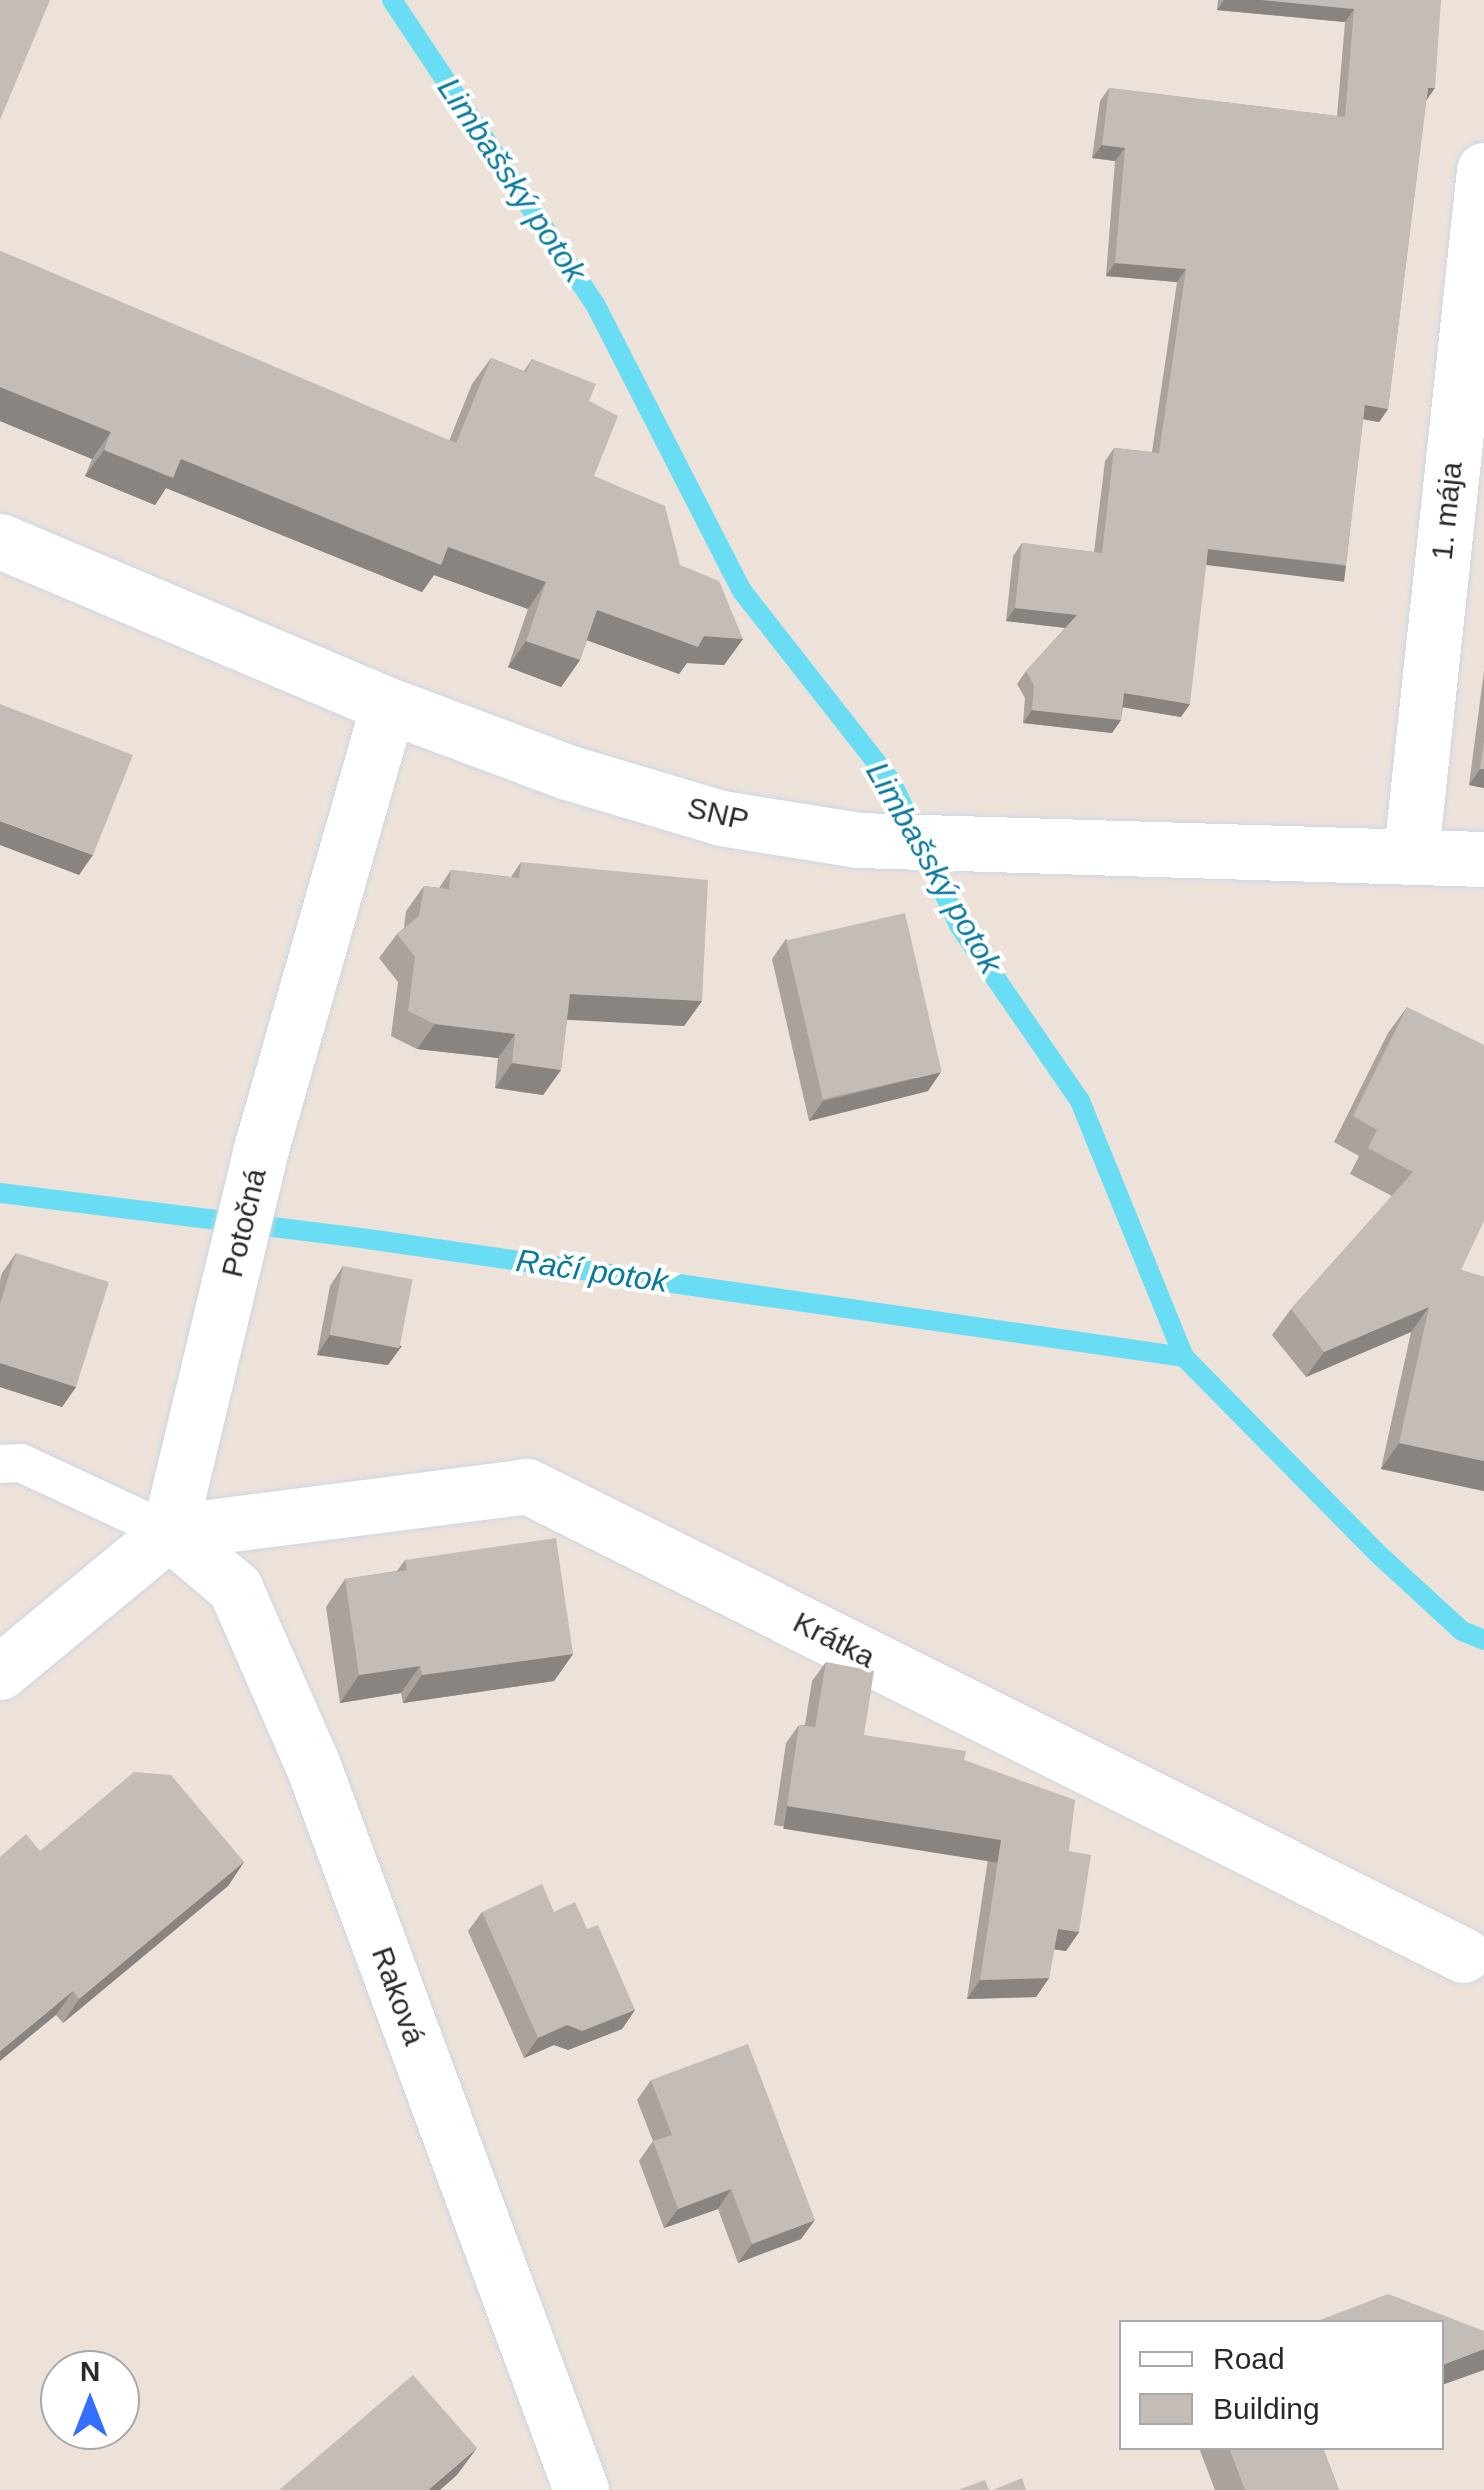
<!DOCTYPE html>
<meta charset="utf-8">
<style>
body{margin:0}
#map{position:relative;width:1484px;height:2490px;overflow:hidden;background:#ece2da;font-family:Helvetica,sans-serif}
div>[style]{position:absolute}
[style*='--x']{left:calc(var(--x)*1px);top:calc(var(--y)*1px);width:calc(var(--w)*1px);rotate:calc(var(--a)*1deg)}
.stream>*{height:20px;margin:-10px;padding:0 10px;transform-origin:10px;border-radius:10px;background:#68ddf3}
.roads{filter:drop-shadow(0 0 2px #cfd5e3) drop-shadow(0 0 2px #cfd5e3)}
.lane>*{height:38px;margin:-19px;padding:0 19px;transform-origin:19px;border-radius:19px;background:#fff}
.street>*{height:55px;margin:-27.5px;padding:0 27.5px;transform-origin:27.5px;border-radius:27.5px;background:#fff}
.secondary>*{height:55px;margin:-27.5px;padding:0 27.5px;transform-origin:27.5px;border-radius:27.5px;background:#fff}
.wall>*{inset:0;background:#a9a29d}
.shaded-wall>*{inset:0;background:#89847f;transform-origin:0 0}
.building>*{inset:0;background:#c4bcb6;transform-origin:0 0}
span{translate:-50% -50%;white-space:nowrap;text-align:center;line-height:1.15;-webkit-text-stroke:8px #fff;paint-order:stroke}
.street-label{font-size:30px;color:#292929}
.water-label{font-size:32px;color:#087a9d;font-style:italic}
.legend{position:absolute;left:1119px;top:2320px;width:325px;height:130px;box-sizing:border-box;background:#fff;border:2px solid #a9a9a9;margin:0;padding:12px 18px;list-style:none;font-size:30px;color:#292929}
.legend li{display:flex;align-items:center;gap:20px;height:50px}
.legend b{width:50px;border:2px solid #a9a9a9}
.north{position:absolute;left:40px;top:2350px;width:100px;height:100px;box-sizing:border-box;background:#fff;border:2px solid #a9a9a9;border-radius:50%;rotate:0deg;font-size:28px;font-weight:700;line-height:40px;text-align:center;color:#292929}
.north::after{content:'';display:block;margin:auto;width:35px;height:45px;background:#3370ff;clip-path:polygon(50% 0,100% 100%,50% 72%,0 100%)}
</style>
<div id="map">
<div class="stream">
<div style="--x:392;--y:0;--w:366;--a:56.3"></div>
<div style="--x:595;--y:304;--w:322;--a:62.9"></div>
<div style="--x:742;--y:591;--w:241;--a:51.9"></div>
<div style="--x:891;--y:781;--w:159;--a:64.7"></div>
<div style="--x:959;--y:925;--w:214;--a:55.5"></div>
<div style="--x:1080;--y:1101;--w:276;--a:67.9"></div>
<div style="--x:1184;--y:1357;--w:272;--a:45.4"></div>
<div style="--x:1375;--y:1551;--w:118;--a:42.6"></div>
<div style="--x:1462;--y:1631;--w:24;--a:22"></div>
<div style="--x:0;--y:1193;--w:371;--a:7.1"></div>
<div style="--x:368;--y:1239;--w:824;--a:8.23"></div>
</div>
<div class="roads">
<div class="lane">
<div style="--x:0;--y:1464;--w:21;--a:-3"></div>
<div style="--x:21;--y:1463;--w:163;--a:25"></div>
</div>
<div class="street">
<div style="--x:1411;--y:853;--w:687;--a:-83.9"></div>
<div style="--x:169;--y:1532;--w:361;--a:-7.3"></div>
<div style="--x:527;--y:1486;--w:1047;--a:26.61"></div>
<div style="--x:169;--y:1532;--w:87;--a:40.3"></div>
<div style="--x:235;--y:1588;--w:191;--a:66.3"></div>
<div style="--x:312;--y:1763;--w:775;--a:69.69"></div>
<div style="--x:0;--y:1672;--w:219;--a:-39.6"></div>
<div style="--x:169;--y:1532;--w:391;--a:-76.5"></div>
<div style="--x:260;--y:1152;--w:465;--a:-74"></div>
</div>
<div class="secondary">
<div style="--x:0;--y:541;--w:421;--a:22.9"></div>
<div style="--x:388;--y:705;--w:191;--a:20.5"></div>
<div style="--x:567;--y:772;--w:161;--a:16.6"></div>
<div style="--x:721;--y:818;--w:139;--a:9.1"></div>
<div style="--x:858;--y:840;--w:626;--a:1.74"></div>
</div>
</div>
<div class="wall">
<div style="clip-path:polygon(1218px 0,1441px 0,1426px 101px,1388px 409px,1379px 422px,1363px 419px,1346px 565px,1337px 578px,1206px 563px,1181px 717px,1123px 707px,1121px 720px,1112px 733px,1023px 723px,1025px 698px,1017px 684px,1026px 671px,1065px 628px,1006px 621px,1013px 556px,1022px 543px,1094px 552px,1105px 461px,1114px 448px,1152px 452px,1177px 282px,1106px 276px,1115px 161px,1092px 158px,1100px 101px,1109px 88px,1337px 116px,1345px 22px,1217px 10px)"></div>
<div style="clip-path:polygon(0 251px,449px 441px,472px 384px,491px 358px,524px 371px,532px 359px,589px 401px,594px 476px,680px 565px,743px 639px,724px 665px,687px 663px,679px 674px,587px 640px,580px 660px,561px 687px,508px 667px,528px 609px,434px 575px,422px 592px,166px 488px,155px 505px,85px 476px,92px 459px,0 421px)"></div>
<div style="clip-path:polygon(1484px 671px,1484px 788px,1469px 785px)"></div>
<div style="clip-path:polygon(521px 862px,702px 1001px,684px 1026px,567px 1019px,561px 1070px,543px 1095px,495px 1088px,498px 1058px,417px 1049px,391px 1036px,398px 982px,379px 958px,397px 934px,404px 928px,406px 911px,424px 886px,439px 888px,451px 870px,511px 877px)"></div>
<div style="clip-path:polygon(786px 939px,928px 1091px,809px 1121px,772px 959px)"></div>
<div style="clip-path:polygon(1407px 1007px,1461px 1270px,1484px 1277px,1484px 1491px,1381px 1469px,1411px 1332px,1306px 1377px,1272px 1335px,1291px 1309px,1392px 1196px,1350px 1174px,1359px 1156px,1334px 1142px,1388px 1033px)"></div>
<div style="clip-path:polygon(16px 1253px,76px 1387px,62px 1407px,0 1387px,0 1280px,2px 1273px)"></div>
<div style="clip-path:polygon(343px 1266px,388px 1365px,317px 1355px,330px 1286px)"></div>
<div style="clip-path:polygon(405px 1560px,573px 1654px,554px 1681px,403px 1703px,401px 1693px,340px 1703px,326px 1607px,345px 1579px,397px 1571px)"></div>
<div style="clip-path:polygon(826px 1662px,864px 1735px,964px 1760px,1069px 1851px,1079px 1932px,1066px 1951px,1054px 1949px,1049px 1978px,1036px 1997px,967px 1999px,988px 1859px,774px 1825px,786px 1743px,799px 1725px,805px 1725px,812px 1681px)"></div>
<div style="clip-path:polygon(40px 1851px,244px 1862px,228px 1886px,63px 2023px,56px 2015px)"></div>
<div style="clip-path:polygon(482px 1912px,554px 1912px,587px 1929px,635px 2010px,622px 2029px,568px 2050px,554px 2045px,524px 2058px,468px 1931px)"></div>
<div style="clip-path:polygon(651px 2080px,801px 2239px,738px 2263px,718px 2209px,664px 2228px,639px 2161px,653px 2141px,637px 2100px)"></div>
<div style="clip-path:polygon(1199px 2448px,1323px 2448px,1339px 2490px,1215px 2490px)"></div>
</div>
<div class="shaded-wall">
<div style="clip-path:polygon(1224px 0,1262px 0,1354px 9px,1345px 22px,1217px 10px)"></div>
<div style="clip-path:polygon(1428px 88px,1435px 88px,1426px 101px)"></div>
<div style="clip-path:polygon(1102px 145px,1125px 148px,1115px 161px,1092px 158px)"></div>
<div style="clip-path:polygon(1115px 263px,1186px 269px,1177px 282px,1106px 276px)"></div>
<div style="clip-path:polygon(0 387px,111px 432px,92px 459px,0 421px)"></div>
<div style="clip-path:polygon(1365px 405px,1388px 409px,1379px 422px,1356px 418px)"></div>
<div style="clip-path:polygon(104px 450px,181px 459px,448px 547px,546px 582px,528px 609px,434px 575px,422px 592px,166px 488px,155px 505px,85px 476px)"></div>
<div style="left:1208px;top:549px;width:139px;height:16px;rotate:7deg"></div>
<div style="clip-path:polygon(1015px 608px,1077px 615px,1067px 628px,1006px 621px)"></div>
<div style="clip-path:polygon(597px 610px,704px 636px,743px 639px,724px 665px,687px 663px,679px 674px,578px 637px)"></div>
<div style="clip-path:polygon(526px 641px,580px 660px,561px 687px,508px 667px)"></div>
<div style="clip-path:polygon(1124px 693px,1190px 704px,1181px 717px,1115px 706px)"></div>
<div style="clip-path:polygon(1032px 710px,1121px 720px,1112px 733px,1023px 723px)"></div>
<div style="clip-path:polygon(1480px 769px,1484px 769px,1484px 788px,1469px 785px)"></div>
<div style="clip-path:polygon(0 821px,93px 855px,79px 875px,0 845px)"></div>
<div style="clip-path:polygon(570px 994px,702px 1001px,684px 1026px,553px 1019px)"></div>
<div style="clip-path:polygon(435px 1024px,515px 1034px,498px 1058px,417px 1049px)"></div>
<div style="clip-path:polygon(512px 1063px,561px 1070px,543px 1095px,495px 1088px)"></div>
<div style="clip-path:polygon(941px 1072px,928px 1091px,809px 1121px,823px 1101px)"></div>
<div style="clip-path:polygon(1429px 1307px,1411px 1332px,1306px 1377px,1324px 1352px)"></div>
<div style="clip-path:polygon(330px 1335px,402px 1346px,388px 1365px,317px 1355px)"></div>
<div style="clip-path:polygon(0 1363px,76px 1387px,62px 1407px,0 1387px)"></div>
<div style="clip-path:polygon(1399px 1443px,1484px 1461px,1484px 1491px,1381px 1469px)"></div>
<div style="clip-path:polygon(573px 1654px,554px 1681px,403px 1703px,422px 1675px)"></div>
<div style="clip-path:polygon(420px 1666px,401px 1693px,340px 1703px,359px 1675px)"></div>
<div style="left:787px;top:1806px;width:217px;height:23px;rotate:9deg"></div>
<div style="clip-path:polygon(244px 1862px,228px 1886px,63px 2023px,79px 1999px)"></div>
<div style="clip-path:polygon(1058px 1929px,1079px 1932px,1066px 1951px,1044px 1948px)"></div>
<div style="clip-path:polygon(1049px 1978px,1036px 1997px,967px 1999px,980px 1980px)"></div>
<div style="clip-path:polygon(73px 1991px,56px 2015px,0 2061px,0 2051px)"></div>
<div style="clip-path:polygon(635px 2010px,622px 2029px,568px 2050px,554px 2045px,524px 2058px,538px 2038px,567px 2025px)"></div>
<div style="clip-path:polygon(731px 2189px,718px 2209px,664px 2228px,678px 2209px)"></div>
<div style="clip-path:polygon(815px 2220px,801px 2239px,738px 2263px,752px 2244px)"></div>
<div style="clip-path:polygon(1484px 2349px,1484px 2370px,1442px 2385px,1442px 2365px)"></div>
<div style="clip-path:polygon(477px 2448px,457px 2475px,440px 2490px,428px 2490px)"></div>
</div>
<div class="building">
<div style="clip-path:polygon(0 0,50px 0,0 120px)"></div>
<div style="clip-path:polygon(1262px 0,1441px 0,1435px 88px,1428px 88px,1388px 409px,1365px 405px,1346px 565px,1208px 549px,1190px 704px,1124px 693px,1121px 720px,1032px 710px,1034px 685px,1026px 671px,1077px 615px,1015px 608px,1022px 543px,1102px 553px,1114px 448px,1159px 453px,1186px 269px,1115px 263px,1125px 148px,1102px 145px,1109px 88px,1345px 117px,1354px 9px)"></div>
<div style="clip-path:polygon(0 251px,456px 443px,491px 358px,526px 372px,532px 359px,596px 384px,589px 401px,618px 416px,594px 476px,665px 506px,680px 565px,719px 581px,743px 639px,704px 636px,698px 647px,597px 610px,580px 660px,526px 641px,546px 582px,448px 547px,441px 565px,181px 459px,173px 478px,104px 450px,111px 432px,0 387px)"></div>
<div style="clip-path:polygon(0 704px,133px 755px,93px 855px,0 821px)"></div>
<div style="clip-path:polygon(1484px 741px,1484px 769px,1480px 769px)"></div>
<div style="clip-path:polygon(521px 862px,708px 880px,702px 1001px,570px 994px,561px 1070px,512px 1063px,515px 1034px,435px 1024px,408px 1011px,415px 957px,397px 934px,419px 916px,424px 886px,449px 889px,451px 870px,519px 878px)"></div>
<div style="left:905px;top:913px;width:163px;height:122px;rotate:77deg"></div>
<div style="clip-path:polygon(1407px 1007px,1484px 1045px,1484px 1221px,1461px 1270px,1484px 1277px,1484px 1461px,1399px 1443px,1429px 1307px,1324px 1352px,1291px 1309px,1413px 1172px,1368px 1148px,1377px 1130px,1353px 1116px)"></div>
<div style="clip-path:polygon(16px 1253px,109px 1282px,76px 1387px,0 1363px,0 1304px)"></div>
<div style="left:343px;top:1266px;width:71px;height:70px;rotate:11deg"></div>
<div style="clip-path:polygon(556px 1538px,573px 1654px,422px 1675px,420px 1666px,359px 1675px,345px 1579px,407px 1570px,405px 1560px)"></div>
<div style="clip-path:polygon(826px 1662px,874px 1671px,864px 1735px,966px 1751px,964px 1760px,1075px 1800px,1069px 1851px,1091px 1855px,1079px 1932px,1058px 1929px,1049px 1978px,980px 1980px,1001px 1840px,787px 1806px,799px 1725px,815px 1727px)"></div>
<div style="clip-path:polygon(134px 1772px,171px 1775px,244px 1862px,79px 1999px,73px 1991px,0 2051px,0 1857px,26px 1834px,40px 1851px)"></div>
<div style="clip-path:polygon(542px 1884px,554px 1912px,575px 1902px,587px 1929px,598px 1925px,635px 2010px,582px 2031px,567px 2025px,538px 2038px,482px 1912px)"></div>
<div style="clip-path:polygon(748px 2044px,815px 2220px,752px 2244px,731px 2189px,678px 2209px,653px 2141px,672px 2135px,651px 2080px)"></div>
<div style="clip-path:polygon(1388px 2294px,1484px 2331px,1484px 2349px,1442px 2365px,1442px 2322px,1315px 2322px)"></div>
<div style="clip-path:polygon(413px 2375px,477px 2448px,428px 2490px,279px 2490px)"></div>
<div style="clip-path:polygon(1229px 2448px,1323px 2448px,1339px 2490px,1245px 2490px)"></div>
<div style="clip-path:polygon(1022px 2478px,1026px 2490px,993px 2490px)"></div>
<div style="clip-path:polygon(985px 2480px,989px 2490px,958px 2490px)"></div>
</div>
<div class="street-label">
<span style="left:1447px;top:511px;rotate:-84deg">1. mája</span>
<span style="left:718px;top:814px;rotate:13deg">SNP</span>
<span style="left:244px;top:1223px;rotate:-77deg">Potočná</span>
<span style="left:834px;top:1640px;rotate:27deg">Krátka</span>
<span style="left:398px;top:1996px;rotate:70deg">Raková</span>
</div>
<div class="water-label">
<span style="left:512px;top:180px;rotate:56deg">Limbašský potok</span>
<span style="left:934px;top:868px;rotate:60deg">Limbašský potok</span>
<span style="left:592px;top:1271px;rotate:8deg">Račí potok</span>
</div>
<ul class="legend">
<li><b style="height:12px;background:#fff"></b>Road</li>
<li><b style="height:28px;background:#c4bcb6"></b>Building</li>
</ul>
<div class="north">N</div>
</div>
